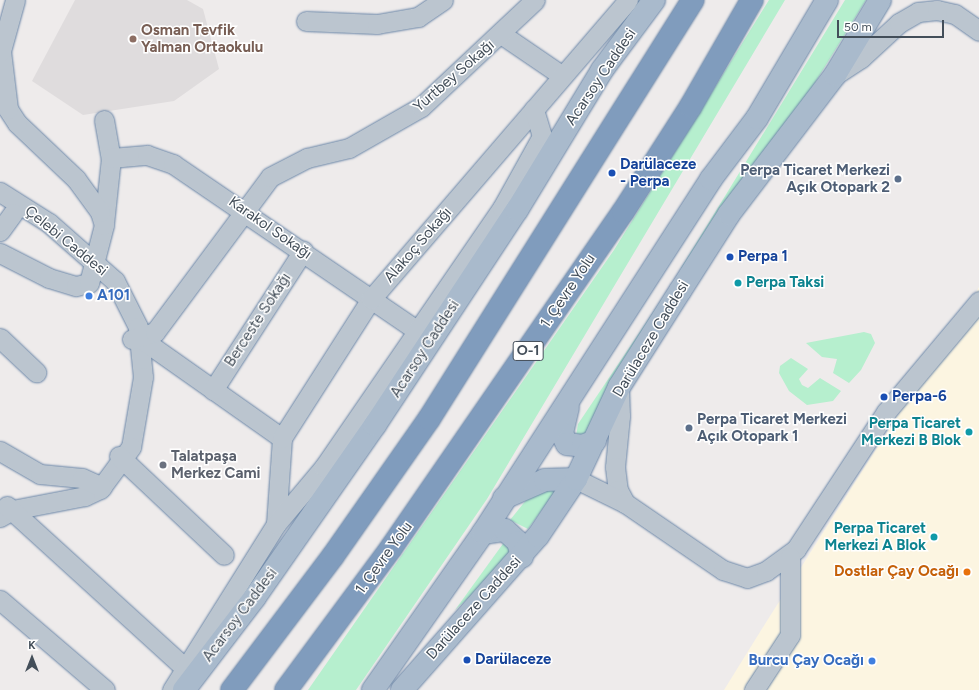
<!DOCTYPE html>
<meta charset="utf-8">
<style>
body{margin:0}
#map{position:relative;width:979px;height:690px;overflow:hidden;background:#eeebeb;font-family:Figtree,sans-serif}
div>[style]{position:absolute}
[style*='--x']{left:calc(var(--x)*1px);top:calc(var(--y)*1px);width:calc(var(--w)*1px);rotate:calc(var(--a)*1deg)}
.commercial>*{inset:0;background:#fcf5e1}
.education>*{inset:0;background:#dfdcdd}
.green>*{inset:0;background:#b6efce}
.roads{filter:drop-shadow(0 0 1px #6c87a8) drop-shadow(0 0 1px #6c87a8)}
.minor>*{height:19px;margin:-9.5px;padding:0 9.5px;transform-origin:9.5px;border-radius:9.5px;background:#bbc5cf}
.major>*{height:22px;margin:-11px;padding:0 11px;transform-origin:11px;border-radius:11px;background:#a9bacc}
.highway>*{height:22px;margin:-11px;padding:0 11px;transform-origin:11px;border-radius:11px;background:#809cbd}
.dots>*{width:11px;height:11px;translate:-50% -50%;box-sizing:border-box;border:2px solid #fff;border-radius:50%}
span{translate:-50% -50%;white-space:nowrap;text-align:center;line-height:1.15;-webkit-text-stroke:3px #fff;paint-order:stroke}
.shield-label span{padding:1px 3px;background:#fff;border:1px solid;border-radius:3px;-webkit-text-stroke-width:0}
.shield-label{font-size:14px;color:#434e59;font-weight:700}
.education-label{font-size:15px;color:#785e54;font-weight:700}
.left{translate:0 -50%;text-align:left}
.street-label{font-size:15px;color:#434e59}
.transit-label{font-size:15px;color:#164399;font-weight:700}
.service-label{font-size:15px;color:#4e5e75;font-weight:700}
.right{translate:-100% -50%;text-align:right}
.culture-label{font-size:15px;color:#0d838f;font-weight:700}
.shop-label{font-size:15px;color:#366cbe;font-weight:700}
.worship-label{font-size:15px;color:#5b616d;font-weight:700}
.food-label{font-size:15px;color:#c56008;font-weight:700}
.north{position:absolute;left:12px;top:638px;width:40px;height:40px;-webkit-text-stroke:3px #fff;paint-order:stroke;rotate:0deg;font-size:11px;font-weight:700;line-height:16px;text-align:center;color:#434e59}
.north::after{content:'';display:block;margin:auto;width:14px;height:18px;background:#434e59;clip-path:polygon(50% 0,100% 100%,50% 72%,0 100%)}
.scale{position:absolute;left:837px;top:20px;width:107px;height:18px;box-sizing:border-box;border:2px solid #434e59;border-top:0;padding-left:5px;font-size:12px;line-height:14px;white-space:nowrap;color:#434e59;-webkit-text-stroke:3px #fff;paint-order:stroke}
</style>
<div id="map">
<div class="commercial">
<div style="clip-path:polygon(979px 287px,979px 690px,724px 690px,765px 624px)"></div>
</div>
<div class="education">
<div style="clip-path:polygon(75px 0,187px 0,203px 9px,219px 69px,174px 101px,83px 115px,32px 81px)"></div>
</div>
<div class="green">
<div style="clip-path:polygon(769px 0,785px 0,487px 499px,356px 690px,308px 690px,614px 250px)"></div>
<div style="clip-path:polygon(845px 0,866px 0,805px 99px,754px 163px,685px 271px,681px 268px)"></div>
<div style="clip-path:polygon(672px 284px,587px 436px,576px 436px,578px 424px)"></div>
<div style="clip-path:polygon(864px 332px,871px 334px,875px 343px,861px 370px,849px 383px,833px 373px,837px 359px,822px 357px,806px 343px)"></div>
<div style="clip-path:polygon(791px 358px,808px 369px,799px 379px,802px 385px,808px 388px,820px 378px,841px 391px,833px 401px,807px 405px,789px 391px,779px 373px,780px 366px)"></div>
<div style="clip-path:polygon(560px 485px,528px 529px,510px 520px,527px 499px)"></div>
<div style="clip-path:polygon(505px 541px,513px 548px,481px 587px,455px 610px)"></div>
</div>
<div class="roads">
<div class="minor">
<div style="--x:306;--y:21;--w:71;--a:2.4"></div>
<div style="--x:377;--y:24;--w:42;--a:-9.7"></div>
<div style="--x:418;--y:17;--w:30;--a:-34"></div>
<div style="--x:501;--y:34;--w:73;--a:34.3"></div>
<div style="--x:835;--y:75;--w:31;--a:-33"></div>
<div style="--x:861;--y:58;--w:52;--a:-42.6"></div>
<div style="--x:899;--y:23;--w:22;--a:-30"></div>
<div style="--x:918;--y:12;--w:19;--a:-6"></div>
<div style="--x:937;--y:10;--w:18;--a:13"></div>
<div style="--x:955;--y:14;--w:29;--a:35"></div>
<div style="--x:104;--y:120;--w:39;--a:80"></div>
<div style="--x:111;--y:158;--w:66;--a:96.1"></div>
<div style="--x:111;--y:158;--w:36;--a:-5"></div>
<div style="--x:147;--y:155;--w:28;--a:19"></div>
<div style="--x:173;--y:164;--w:297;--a:34.3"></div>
<div style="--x:0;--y:192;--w:58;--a:32.3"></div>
<div style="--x:49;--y:223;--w:88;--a:41.3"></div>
<div style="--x:115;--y:281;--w:51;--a:63.4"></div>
<div style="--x:138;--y:327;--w:50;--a:84.3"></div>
<div style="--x:143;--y:377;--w:71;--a:99.7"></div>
<div style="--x:131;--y:447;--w:52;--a:126.4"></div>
<div style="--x:100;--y:489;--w:17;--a:155"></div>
<div style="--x:85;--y:496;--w:74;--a:169.1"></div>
<div style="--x:12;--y:510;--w:14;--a:150"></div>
<div style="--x:0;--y:231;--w:22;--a:-54"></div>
<div style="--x:0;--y:253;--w:55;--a:27"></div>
<div style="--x:49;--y:278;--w:28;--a:17"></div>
<div style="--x:76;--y:286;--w:13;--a:-13"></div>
<div style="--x:89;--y:283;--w:60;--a:-75.5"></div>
<div style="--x:104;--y:225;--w:14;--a:-107"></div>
<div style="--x:100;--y:212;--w:41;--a:-126"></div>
<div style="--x:76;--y:179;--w:81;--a:-136.5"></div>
<div style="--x:17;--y:123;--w:17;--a:-123"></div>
<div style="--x:8;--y:109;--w:58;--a:-96.9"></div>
<div style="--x:1;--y:51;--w:53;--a:-74.6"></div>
<div style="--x:0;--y:338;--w:50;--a:43.4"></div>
<div style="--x:140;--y:338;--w:174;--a:35.2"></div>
<div style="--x:132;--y:339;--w:24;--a:-17"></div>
<div style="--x:155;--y:332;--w:193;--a:-53.4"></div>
<div style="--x:270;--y:177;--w:42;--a:-27.2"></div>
<div style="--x:307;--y:158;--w:43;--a:-13.4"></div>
<div style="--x:349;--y:148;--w:83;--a:-29.7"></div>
<div style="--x:421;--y:107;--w:156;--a:-43.2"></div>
<div style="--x:619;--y:387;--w:29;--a:88"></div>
<div style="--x:620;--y:416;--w:51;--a:95.6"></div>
<div style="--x:615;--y:467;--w:23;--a:83"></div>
<div style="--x:618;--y:490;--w:15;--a:62"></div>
<div style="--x:213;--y:390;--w:166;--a:-57.1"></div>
<div style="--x:0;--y:451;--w:46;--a:29.9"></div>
<div style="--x:40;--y:474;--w:42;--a:5.4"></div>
<div style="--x:82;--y:478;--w:22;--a:24"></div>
<div style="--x:119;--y:456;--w:144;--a:43.3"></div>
<div style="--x:576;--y:479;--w:55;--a:26.1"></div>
<div style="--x:625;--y:503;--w:119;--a:34.4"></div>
<div style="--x:723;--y:570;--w:25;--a:18"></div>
<div style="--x:747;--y:578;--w:20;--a:-20"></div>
<div style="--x:766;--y:571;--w:37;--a:-36"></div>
<div style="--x:796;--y:549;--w:164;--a:-56.7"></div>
<div style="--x:886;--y:412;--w:145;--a:-50"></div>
<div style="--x:7;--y:506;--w:239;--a:42.3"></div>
<div style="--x:276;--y:524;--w:86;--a:-86"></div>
<div style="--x:282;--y:438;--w:165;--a:-57.4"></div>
<div style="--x:371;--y:299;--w:394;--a:-49.3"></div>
<div style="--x:0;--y:600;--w:138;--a:40.6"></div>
<div style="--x:172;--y:690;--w:196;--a:-57.9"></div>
<div style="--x:276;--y:524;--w:75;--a:-49.9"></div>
<div style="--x:324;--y:467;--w:314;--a:-55.5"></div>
<div style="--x:502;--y:208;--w:82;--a:-60.9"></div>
<div style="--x:542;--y:136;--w:28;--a:-107"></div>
<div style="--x:754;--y:690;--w:66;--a:-56.8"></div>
<div style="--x:790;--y:635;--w:78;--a:-90"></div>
</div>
<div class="major">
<div style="--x:568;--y:407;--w:28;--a:103"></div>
<div style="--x:562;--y:434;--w:11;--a:63"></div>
<div style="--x:567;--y:444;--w:16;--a:7"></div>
<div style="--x:583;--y:446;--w:13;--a:-23"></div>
<div style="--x:504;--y:498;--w:45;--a:-23.7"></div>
<div style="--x:545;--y:480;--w:31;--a:-2"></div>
<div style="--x:483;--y:533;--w:22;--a:-8"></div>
<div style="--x:505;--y:530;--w:18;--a:43"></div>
<div style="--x:518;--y:542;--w:15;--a:74"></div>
<div style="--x:184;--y:690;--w:117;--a:-52.6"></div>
<div style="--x:255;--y:597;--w:210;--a:-55.1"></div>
<div style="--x:375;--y:425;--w:258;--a:-56.6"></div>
<div style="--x:517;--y:210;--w:164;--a:-58.7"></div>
<div style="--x:602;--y:70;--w:87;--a:-53.4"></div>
<div style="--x:373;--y:690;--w:192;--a:-55"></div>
<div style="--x:483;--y:533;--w:421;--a:-57.2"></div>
<div style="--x:711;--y:179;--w:76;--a:-53"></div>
<div style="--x:757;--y:118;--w:137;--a:-59.3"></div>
<div style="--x:402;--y:690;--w:205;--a:-48.6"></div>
<div style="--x:538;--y:536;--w:69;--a:-56.3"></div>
<div style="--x:576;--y:479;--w:102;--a:-64.9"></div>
<div style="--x:619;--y:387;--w:114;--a:-57.6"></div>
<div style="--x:680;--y:291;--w:91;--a:-57.5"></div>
<div style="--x:729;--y:214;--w:175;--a:-52.7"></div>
<div style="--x:835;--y:75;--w:87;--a:-59"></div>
</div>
<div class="highway">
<div style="--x:232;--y:690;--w:168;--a:-53"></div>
<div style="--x:333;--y:556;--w:167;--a:-55"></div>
<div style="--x:429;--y:419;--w:495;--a:-57.8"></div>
<div style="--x:286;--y:690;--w:177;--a:-53.5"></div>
<div style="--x:391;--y:548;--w:408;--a:-55.4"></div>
<div style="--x:623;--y:212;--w:126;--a:-57.3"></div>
<div style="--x:691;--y:106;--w:122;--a:-60.1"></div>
</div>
</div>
<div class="dots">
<div style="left:133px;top:39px;background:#8d6e63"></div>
<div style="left:612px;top:173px;background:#1a4fb4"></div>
<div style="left:898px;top:179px;background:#5c6f8a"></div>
<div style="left:730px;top:257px;background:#1a4fb4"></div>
<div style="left:738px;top:283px;background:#0f9aa8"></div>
<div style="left:89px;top:296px;background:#3f7fe0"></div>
<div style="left:884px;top:397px;background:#1a4fb4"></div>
<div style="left:689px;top:428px;background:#5c6f8a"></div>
<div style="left:969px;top:432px;background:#0f9aa8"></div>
<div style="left:163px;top:465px;background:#6b7280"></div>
<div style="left:934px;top:537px;background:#0f9aa8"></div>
<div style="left:967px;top:572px;background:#e8710a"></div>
<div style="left:467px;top:660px;background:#1a4fb4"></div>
<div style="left:872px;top:661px;background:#3f7fe0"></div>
</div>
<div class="shield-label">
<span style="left:528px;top:351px">O-1</span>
</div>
<div class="education-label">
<span class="left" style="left:141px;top:39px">Osman Tevfik<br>Yalman Ortaokulu</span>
</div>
<div class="street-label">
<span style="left:454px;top:76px;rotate:-41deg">Yurtbey Sokağı</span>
<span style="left:601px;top:77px;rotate:-56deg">Acarsoy Caddesi</span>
<span style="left:270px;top:228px;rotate:35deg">Karakol Sokağı</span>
<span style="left:66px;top:241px;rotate:39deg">Çelebi Caddesi</span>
<span style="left:418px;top:245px;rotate:-49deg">Alakoç Sokağı</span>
<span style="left:568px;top:291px;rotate:-56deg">1. Çevre Yolu</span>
<span style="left:258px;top:320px;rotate:-57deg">Berceste Sokağı</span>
<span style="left:651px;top:339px;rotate:-59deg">Darülaceze Caddesi</span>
<span style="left:425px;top:349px;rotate:-57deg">Acarsoy Caddesi</span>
<span style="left:384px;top:558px;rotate:-54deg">1. Çevre Yolu</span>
<span style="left:474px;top:608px;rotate:-48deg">Darülaceze Caddesi</span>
<span style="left:240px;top:615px;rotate:-53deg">Acarsoy Caddesi</span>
</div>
<div class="transit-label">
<span class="left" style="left:620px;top:173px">Darülaceze<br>- Perpa</span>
<span class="left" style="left:738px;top:257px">Perpa 1</span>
<span class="left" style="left:892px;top:397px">Perpa-6</span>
<span class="left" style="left:475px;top:660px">Darülaceze</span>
</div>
<div class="service-label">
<span class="right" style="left:890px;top:179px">Perpa Ticaret Merkezi<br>Açık Otopark 2</span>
<span class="left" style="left:697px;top:428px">Perpa Ticaret Merkezi<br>Açık Otopark 1</span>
</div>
<div class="culture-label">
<span class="left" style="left:746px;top:283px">Perpa Taksi</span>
<span class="right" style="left:961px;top:432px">Perpa Ticaret<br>Merkezi B Blok</span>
<span class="right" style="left:926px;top:537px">Perpa Ticaret<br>Merkezi A Blok</span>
</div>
<div class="shop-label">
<span class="left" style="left:97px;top:296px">A101</span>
<span class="right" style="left:864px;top:661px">Burcu Çay Ocağı</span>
</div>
<div class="worship-label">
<span class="left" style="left:171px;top:465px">Talatpaşa<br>Merkez Cami</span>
</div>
<div class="food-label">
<span class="right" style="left:959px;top:572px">Dostlar Çay Ocağı</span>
</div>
<div class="north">K</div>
<div class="scale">50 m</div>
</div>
